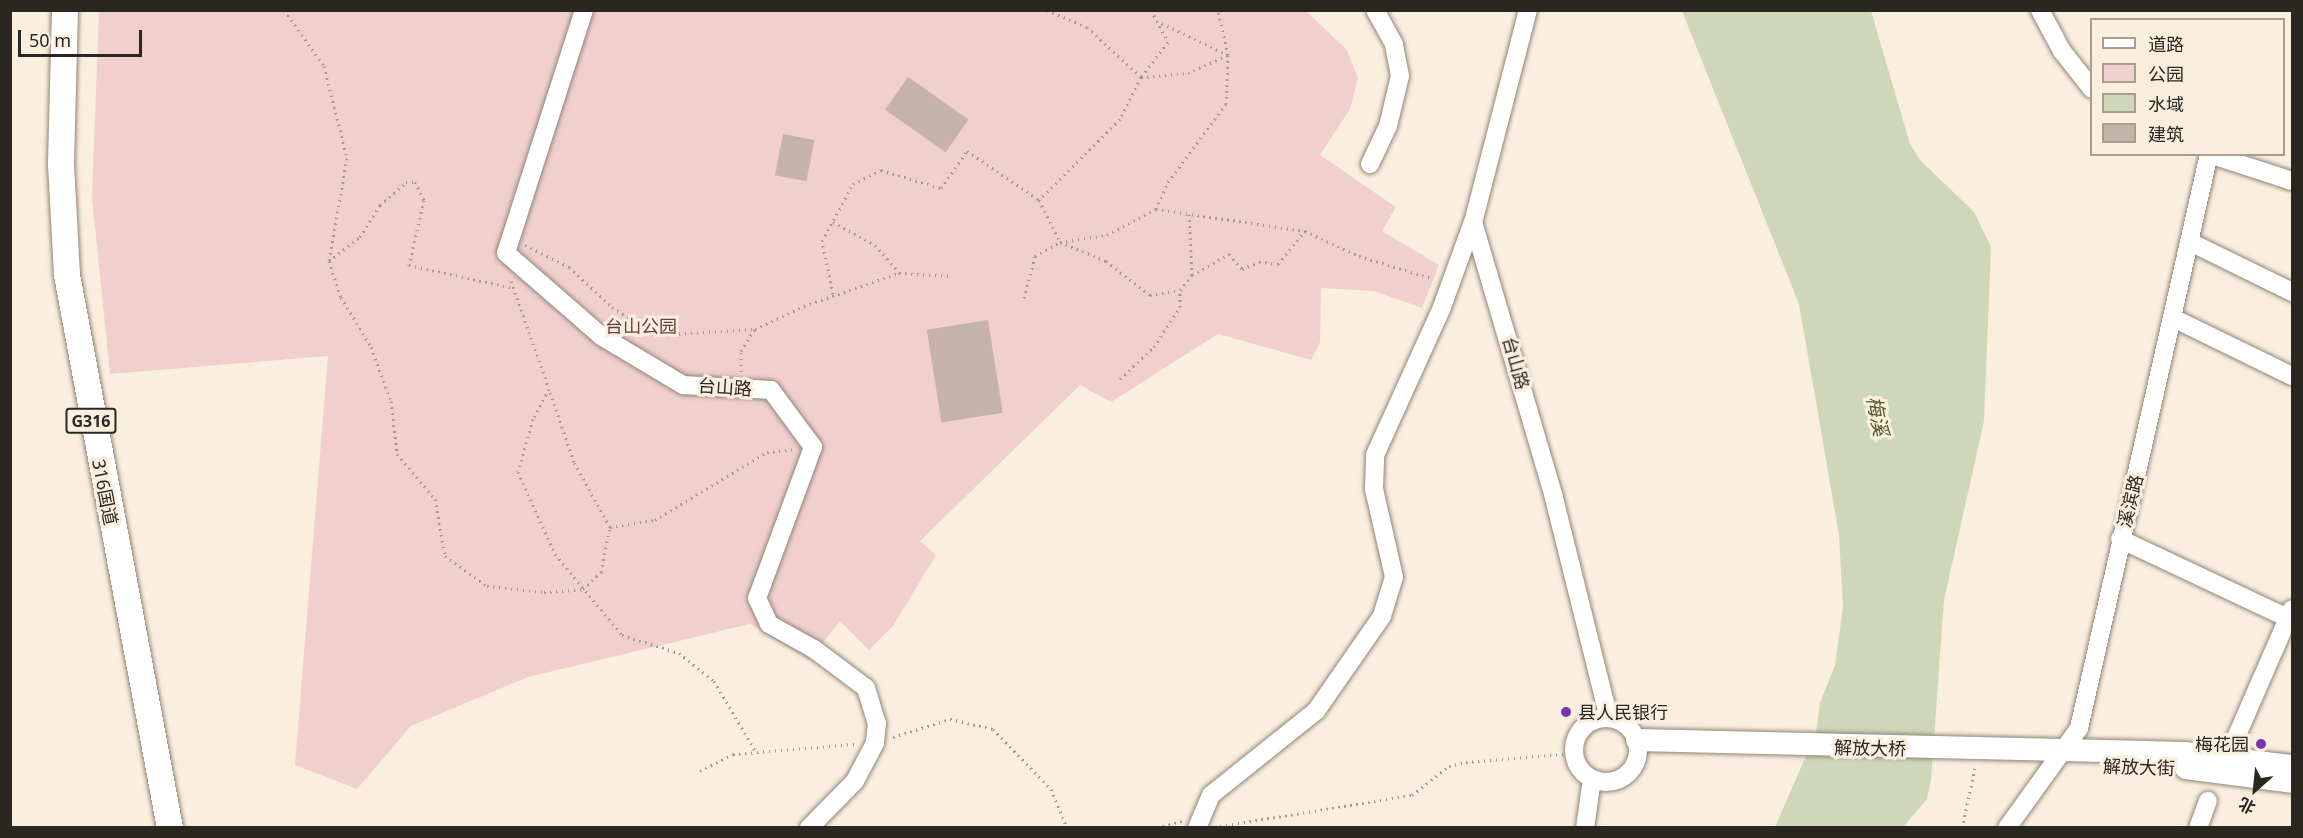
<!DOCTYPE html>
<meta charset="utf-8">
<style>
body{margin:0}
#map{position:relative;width:2303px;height:838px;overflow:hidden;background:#faeedf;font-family:"Noto Sans","Noto Sans SC",sans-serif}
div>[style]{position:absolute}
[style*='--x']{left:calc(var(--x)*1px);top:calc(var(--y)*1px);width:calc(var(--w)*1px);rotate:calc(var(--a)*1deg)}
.green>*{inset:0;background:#f0cfcd}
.water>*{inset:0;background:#ced7b9}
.building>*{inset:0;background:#c5b3aa;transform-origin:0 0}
.path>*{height:3px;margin-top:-1.5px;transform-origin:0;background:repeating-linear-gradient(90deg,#a29a8e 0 1.5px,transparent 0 6px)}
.roads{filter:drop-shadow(0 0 2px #908577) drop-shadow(0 0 2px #908577)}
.minor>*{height:18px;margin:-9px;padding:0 9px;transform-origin:9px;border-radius:9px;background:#fff}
.minor>.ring{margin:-9px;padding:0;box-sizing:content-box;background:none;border:18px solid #fff;border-radius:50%}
.major>*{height:22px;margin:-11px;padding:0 11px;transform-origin:11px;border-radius:11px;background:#fff}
.highway>*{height:26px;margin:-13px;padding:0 13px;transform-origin:13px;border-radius:13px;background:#fff}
.dots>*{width:16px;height:16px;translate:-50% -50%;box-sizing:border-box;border:3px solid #faeedf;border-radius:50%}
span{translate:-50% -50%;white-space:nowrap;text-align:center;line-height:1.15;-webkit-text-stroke:6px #faeedf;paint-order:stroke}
.shield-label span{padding:2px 4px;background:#faeedf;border:2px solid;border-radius:4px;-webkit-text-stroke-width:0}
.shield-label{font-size:16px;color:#2a2620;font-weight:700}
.park-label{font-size:18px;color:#6f3c3b}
.street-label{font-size:18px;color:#2a2620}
.poi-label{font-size:18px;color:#2a2620}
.left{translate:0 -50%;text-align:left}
.right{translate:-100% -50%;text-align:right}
.water-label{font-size:20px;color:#505b2c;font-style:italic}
.frame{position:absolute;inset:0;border:12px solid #2a2620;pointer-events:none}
.legend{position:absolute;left:2090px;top:18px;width:195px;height:138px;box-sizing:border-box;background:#faeedf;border:2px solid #a79e93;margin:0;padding:8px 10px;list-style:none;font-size:18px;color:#2a2620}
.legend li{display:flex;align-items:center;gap:12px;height:30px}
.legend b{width:30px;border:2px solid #a79e93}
.north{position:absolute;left:2225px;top:760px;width:60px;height:60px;-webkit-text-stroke:4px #faeedf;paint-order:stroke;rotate:207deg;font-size:16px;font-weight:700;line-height:24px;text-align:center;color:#2a2620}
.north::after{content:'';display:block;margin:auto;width:21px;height:27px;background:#2a2620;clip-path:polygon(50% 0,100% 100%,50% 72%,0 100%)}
.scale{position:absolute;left:18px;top:30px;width:124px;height:27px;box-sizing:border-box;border:3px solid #2a2620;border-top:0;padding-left:8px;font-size:18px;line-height:21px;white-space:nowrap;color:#2a2620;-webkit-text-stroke:4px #faeedf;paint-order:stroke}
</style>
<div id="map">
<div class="green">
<div style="clip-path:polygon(99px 11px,1306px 11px,1347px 50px,1358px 78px,1350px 109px,1320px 155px,1396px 207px,1382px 231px,1439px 265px,1422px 308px,1374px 291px,1321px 288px,1320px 342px,1311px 360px,1218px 334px,1111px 402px,1080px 385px,920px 541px,936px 555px,893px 626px,869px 650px,840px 621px,809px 660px,750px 624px,528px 677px,411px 726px,357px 789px,295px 765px,328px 356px,110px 374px,92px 197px)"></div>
</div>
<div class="water">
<div style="clip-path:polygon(1682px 11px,1871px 11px,1910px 144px,1920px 160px,1974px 212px,1991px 247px,1984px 421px,1944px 600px,1931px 780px,1927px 799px,1903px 827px,1775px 827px,1816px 733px,1820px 703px,1835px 665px,1843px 607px,1839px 535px,1799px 304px)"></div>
</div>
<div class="building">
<div style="left:908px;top:77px;width:74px;height:40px;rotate:35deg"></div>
<div style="left:783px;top:134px;width:32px;height:42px;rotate:11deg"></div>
<div style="left:988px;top:320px;width:94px;height:62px;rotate:81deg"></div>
</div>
<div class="path">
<div style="--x:284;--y:10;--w:69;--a:54.5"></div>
<div style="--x:324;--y:66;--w:95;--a:76"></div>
<div style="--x:347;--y:158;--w:105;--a:99.9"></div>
<div style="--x:329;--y:261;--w:38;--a:72"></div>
<div style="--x:341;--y:297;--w:58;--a:59"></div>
<div style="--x:371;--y:347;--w:58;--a:69.7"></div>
<div style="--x:391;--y:401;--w:53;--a:83.5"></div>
<div style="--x:397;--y:454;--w:59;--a:49.8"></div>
<div style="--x:435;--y:499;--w:58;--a:80"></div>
<div style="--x:445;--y:556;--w:52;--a:35.5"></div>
<div style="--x:487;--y:586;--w:57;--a:6"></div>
<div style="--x:544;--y:592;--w:39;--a:-4"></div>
<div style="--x:583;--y:589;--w:25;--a:-43"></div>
<div style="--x:601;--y:572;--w:46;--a:-78.7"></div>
<div style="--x:610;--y:527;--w:74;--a:-119"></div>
<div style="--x:574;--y:462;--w:77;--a:-108.9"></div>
<div style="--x:1047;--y:10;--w:43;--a:23"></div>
<div style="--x:1087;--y:27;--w:74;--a:42.8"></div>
<div style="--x:1141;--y:77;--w:47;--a:116.6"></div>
<div style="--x:1120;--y:119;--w:115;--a:135"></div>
<div style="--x:1039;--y:200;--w:47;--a:63.4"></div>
<div style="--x:1060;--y:242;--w:48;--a:-8.5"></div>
<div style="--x:1107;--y:235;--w:55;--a:-28"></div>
<div style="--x:1156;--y:209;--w:151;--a:8.4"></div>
<div style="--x:1305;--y:231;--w:60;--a:24.8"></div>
<div style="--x:1359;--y:256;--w:78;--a:17"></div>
<div style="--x:1151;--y:10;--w:36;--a:62"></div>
<div style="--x:1168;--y:42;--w:44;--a:127.6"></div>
<div style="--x:1141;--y:77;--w:47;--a:-4.9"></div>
<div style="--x:1188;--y:73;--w:44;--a:-24.2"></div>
<div style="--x:1228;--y:55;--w:79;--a:-154.4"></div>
<div style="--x:1156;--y:209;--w:30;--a:-66"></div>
<div style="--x:1168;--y:182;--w:97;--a:-53.4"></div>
<div style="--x:1226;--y:104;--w:49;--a:-87.7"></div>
<div style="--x:1228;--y:55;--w:46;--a:-102.5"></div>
<div style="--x:1189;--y:214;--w:61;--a:87.2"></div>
<div style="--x:833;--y:222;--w:48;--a:28.7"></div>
<div style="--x:875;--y:245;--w:37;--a:49"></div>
<div style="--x:525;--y:245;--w:49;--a:26.6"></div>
<div style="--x:569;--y:267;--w:59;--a:42.9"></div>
<div style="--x:612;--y:307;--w:51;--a:33.1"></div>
<div style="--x:655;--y:335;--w:100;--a:-3.4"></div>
<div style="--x:329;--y:261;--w:39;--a:-38"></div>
<div style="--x:360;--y:237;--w:38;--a:-58"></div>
<div style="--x:380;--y:205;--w:35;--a:-41"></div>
<div style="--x:406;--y:182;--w:9;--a:0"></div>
<div style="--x:415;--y:182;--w:20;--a:63"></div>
<div style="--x:424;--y:200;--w:67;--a:103"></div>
<div style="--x:409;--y:265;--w:107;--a:12.4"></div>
<div style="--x:511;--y:281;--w:114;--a:70.6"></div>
<div style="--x:549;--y:389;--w:34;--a:118"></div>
<div style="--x:533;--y:419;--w:55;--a:105.8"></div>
<div style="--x:518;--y:472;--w:90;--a:65.7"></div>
<div style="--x:555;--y:554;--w:105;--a:50.4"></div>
<div style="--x:622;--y:635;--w:60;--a:17.5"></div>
<div style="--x:679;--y:653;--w:45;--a:38.7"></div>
<div style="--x:714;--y:681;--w:82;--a:59.4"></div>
<div style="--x:833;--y:294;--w:54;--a:-101.7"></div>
<div style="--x:822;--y:241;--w:65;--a:-61.5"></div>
<div style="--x:853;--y:184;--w:31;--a:-27"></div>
<div style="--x:881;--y:170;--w:63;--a:16.7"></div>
<div style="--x:941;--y:188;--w:45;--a:-54.9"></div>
<div style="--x:967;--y:151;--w:87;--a:34.2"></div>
<div style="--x:1024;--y:298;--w:43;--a:-75.3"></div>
<div style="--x:1035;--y:256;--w:29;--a:-29"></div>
<div style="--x:1060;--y:242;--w:50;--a:22.4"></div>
<div style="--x:1106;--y:261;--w:56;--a:37.7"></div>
<div style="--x:1150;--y:295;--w:30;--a:-9"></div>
<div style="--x:1180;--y:290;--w:19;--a:-51"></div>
<div style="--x:1192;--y:275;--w:43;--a:-29.6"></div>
<div style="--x:1229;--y:254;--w:20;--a:49"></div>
<div style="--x:1242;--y:269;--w:18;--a:-22"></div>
<div style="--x:1259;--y:262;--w:19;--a:6"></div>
<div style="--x:1278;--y:264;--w:43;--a:-50.7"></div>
<div style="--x:741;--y:372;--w:21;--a:-90"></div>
<div style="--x:741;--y:351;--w:26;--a:-58"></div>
<div style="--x:755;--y:329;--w:54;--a:-25.1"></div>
<div style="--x:804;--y:306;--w:101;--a:-19.2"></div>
<div style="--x:899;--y:273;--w:51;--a:3.4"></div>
<div style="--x:1120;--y:379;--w:47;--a:-43.3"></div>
<div style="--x:1154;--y:347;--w:48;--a:-57"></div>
<div style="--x:1180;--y:307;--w:17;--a:-90"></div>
<div style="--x:610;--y:527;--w:46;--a:-8.8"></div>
<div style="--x:655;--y:520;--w:131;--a:-31.3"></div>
<div style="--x:767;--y:452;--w:27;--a:-6"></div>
<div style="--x:893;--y:737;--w:60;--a:-17.5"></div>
<div style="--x:950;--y:719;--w:44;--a:13.1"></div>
<div style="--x:993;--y:729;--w:83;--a:46"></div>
<div style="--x:1051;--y:789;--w:42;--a:67.7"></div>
<div style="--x:700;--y:771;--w:37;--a:-27"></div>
<div style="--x:733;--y:754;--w:122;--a:-4.7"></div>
<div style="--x:1214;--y:827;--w:201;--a:-9.2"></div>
<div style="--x:1412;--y:795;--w:47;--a:-38.1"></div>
<div style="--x:1449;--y:766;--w:17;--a:-13"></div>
<div style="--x:1466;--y:762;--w:108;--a:-4.8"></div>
<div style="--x:1157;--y:828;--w:26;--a:-16"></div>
<div style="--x:1962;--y:828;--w:61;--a:-77.8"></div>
</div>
<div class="roads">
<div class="minor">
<div style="--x:584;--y:10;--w:255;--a:107.8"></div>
<div style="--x:506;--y:253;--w:126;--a:41.1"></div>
<div style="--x:601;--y:336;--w:96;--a:30.9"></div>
<div style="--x:683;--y:385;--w:88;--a:3.3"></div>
<div style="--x:771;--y:390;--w:71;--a:53.6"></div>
<div style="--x:813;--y:447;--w:161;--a:110.3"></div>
<div style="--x:757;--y:598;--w:29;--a:65"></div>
<div style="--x:769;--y:624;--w:51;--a:29.1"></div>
<div style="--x:814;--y:649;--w:65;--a:36.9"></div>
<div style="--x:866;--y:688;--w:37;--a:73"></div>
<div style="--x:877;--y:723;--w:20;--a:96"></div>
<div style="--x:875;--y:743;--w:43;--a:117.8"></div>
<div style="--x:855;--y:781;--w:66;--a:134.4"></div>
<div style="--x:1528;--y:10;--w:219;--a:104.5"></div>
<div style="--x:1473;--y:222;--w:284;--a:73.6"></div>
<div style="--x:1553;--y:494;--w:231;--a:76"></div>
<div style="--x:2040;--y:10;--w:47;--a:61.8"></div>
<div style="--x:2062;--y:51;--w:48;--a:51.7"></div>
<div style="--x:2209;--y:154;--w:87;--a:18"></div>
<div style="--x:1370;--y:164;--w:42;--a:-64.7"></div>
<div style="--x:1388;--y:126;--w:51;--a:-76.5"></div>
<div style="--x:1400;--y:76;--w:33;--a:-101"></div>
<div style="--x:1394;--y:44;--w:39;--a:-119"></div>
<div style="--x:2190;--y:242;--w:114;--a:26.1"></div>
<div style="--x:2173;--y:318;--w:132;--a:26"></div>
<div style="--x:2120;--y:539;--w:186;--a:25.2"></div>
<div class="ring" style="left:1574px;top:718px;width:46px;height:46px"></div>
<div style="--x:2228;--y:756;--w:160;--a:-66.5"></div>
<div style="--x:1197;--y:828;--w:36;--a:-67"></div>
<div style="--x:1211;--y:795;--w:134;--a:-38.7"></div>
<div style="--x:1316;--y:711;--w:116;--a:-55.2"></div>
<div style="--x:1382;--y:616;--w:41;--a:-72.9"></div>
<div style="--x:1394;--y:577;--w:90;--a:-102.8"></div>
<div style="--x:1374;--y:489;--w:34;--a:-88"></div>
<div style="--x:1375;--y:455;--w:162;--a:-65.6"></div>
<div style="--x:1442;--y:307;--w:90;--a:-70"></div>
<div style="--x:1585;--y:828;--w:49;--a:-81.9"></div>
<div style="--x:2007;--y:828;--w:123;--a:-54.2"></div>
<div style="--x:2079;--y:728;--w:589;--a:-77.24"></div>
<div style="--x:2198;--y:828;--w:29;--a:-70"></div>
</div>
<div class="major">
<div style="--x:1637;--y:740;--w:547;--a:1.36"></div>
<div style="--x:2184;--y:753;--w:109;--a:6.9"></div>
<div style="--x:2186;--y:768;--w:107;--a:7.5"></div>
</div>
<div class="highway">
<div style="--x:65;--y:10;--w:154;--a:91.5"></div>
<div style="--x:61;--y:164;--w:111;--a:86.9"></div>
<div style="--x:67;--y:275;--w:563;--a:79.45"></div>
</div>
</div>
<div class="dots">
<div style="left:1566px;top:712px;background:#7834a8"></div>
<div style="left:2261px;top:744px;background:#7834a8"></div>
</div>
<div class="shield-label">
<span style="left:91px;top:421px">G316</span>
</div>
<div class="park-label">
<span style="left:641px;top:326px">台山公园</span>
</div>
<div class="street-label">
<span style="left:1516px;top:363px;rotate:74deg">台山路</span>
<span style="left:725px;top:387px;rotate:4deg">台山路</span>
<span style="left:105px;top:492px;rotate:79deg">316国道</span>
<span style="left:2130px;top:501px;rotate:-76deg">溪滨路</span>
<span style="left:1870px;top:748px;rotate:1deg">解放大桥</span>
<span style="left:2139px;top:767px;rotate:2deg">解放大街</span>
</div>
<div class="poi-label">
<span class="left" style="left:1578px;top:712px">县人民银行</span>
<span class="right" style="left:2249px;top:744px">梅花园</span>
</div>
<div class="water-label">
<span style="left:1878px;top:416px;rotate:79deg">梅溪</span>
</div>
<div class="frame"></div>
<ul class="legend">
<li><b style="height:8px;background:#fff"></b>道路</li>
<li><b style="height:16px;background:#f0cfcd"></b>公园</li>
<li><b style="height:16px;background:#ced7b9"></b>水域</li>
<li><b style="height:16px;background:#c5b3aa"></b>建筑</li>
</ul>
<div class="north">北</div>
<div class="scale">50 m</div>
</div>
